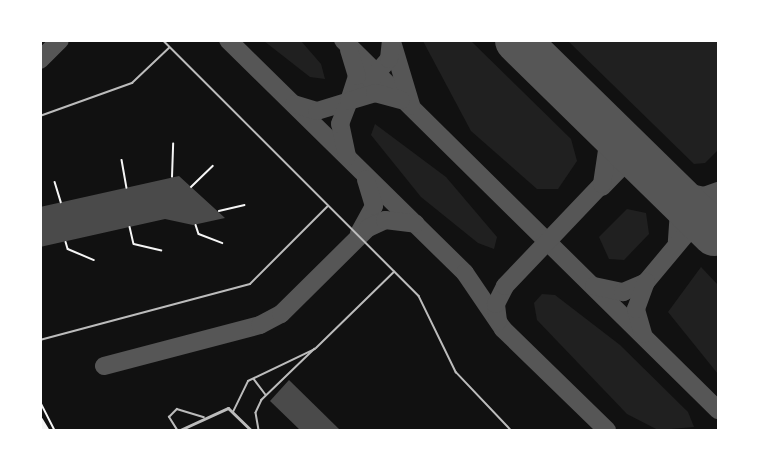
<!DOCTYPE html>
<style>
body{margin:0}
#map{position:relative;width:759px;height:471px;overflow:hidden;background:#111;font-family:Roboto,sans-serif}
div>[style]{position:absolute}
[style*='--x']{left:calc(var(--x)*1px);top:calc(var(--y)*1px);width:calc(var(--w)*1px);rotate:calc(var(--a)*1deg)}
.green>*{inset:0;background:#202020}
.taxiway>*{height:18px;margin:-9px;padding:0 9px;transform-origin:9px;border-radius:9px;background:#565656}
.runway>*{height:45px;margin:-22.5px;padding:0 22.5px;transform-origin:22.5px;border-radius:22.5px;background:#565656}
.building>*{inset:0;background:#4a4a4a}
.path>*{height:1.5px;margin:-0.75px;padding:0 0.75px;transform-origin:0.75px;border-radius:0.75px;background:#f5f5f5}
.service>*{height:1.5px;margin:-0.75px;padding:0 0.75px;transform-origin:0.75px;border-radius:0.75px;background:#bcbcbc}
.minor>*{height:3px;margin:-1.5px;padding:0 1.5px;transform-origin:1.5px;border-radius:1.5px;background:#bcbcbc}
.motorway>*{height:6px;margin:-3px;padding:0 3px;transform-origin:3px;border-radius:3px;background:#f5f5f5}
span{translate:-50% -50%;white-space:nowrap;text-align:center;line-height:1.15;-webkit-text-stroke:6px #fff;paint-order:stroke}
.frame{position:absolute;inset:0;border:42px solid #fff;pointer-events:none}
</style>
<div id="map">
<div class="green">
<div style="clip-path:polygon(264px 41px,301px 41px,321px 64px,325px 79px,310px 77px)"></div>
<div style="clip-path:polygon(423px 41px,471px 41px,571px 139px,577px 161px,558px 189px,537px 189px,471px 131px)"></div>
<div style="clip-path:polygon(568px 41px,718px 41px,718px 150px,705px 163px,694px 164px)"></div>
<div style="clip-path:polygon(375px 124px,446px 177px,497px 237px,494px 249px,478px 243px,421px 197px,371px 135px)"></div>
<div style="clip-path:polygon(627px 209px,646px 213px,649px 234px,624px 260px,609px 259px,599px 237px)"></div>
<div style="clip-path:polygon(701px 267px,718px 285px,718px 374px,668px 312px)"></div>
<div style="clip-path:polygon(542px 294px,555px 295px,620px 345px,688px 412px,694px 427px,658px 430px,627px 414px,537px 320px,534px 303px)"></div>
</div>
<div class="taxiway">
<div style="--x:228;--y:40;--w:332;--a:44.5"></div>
<div style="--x:465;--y:273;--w:68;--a:55.8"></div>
<div style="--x:503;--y:329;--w:145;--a:44.2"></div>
<div style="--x:343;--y:40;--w:527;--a:44.62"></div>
<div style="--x:393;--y:45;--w:63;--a:73.3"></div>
<div style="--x:40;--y:60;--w:28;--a:-45"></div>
<div style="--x:369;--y:82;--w:30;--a:-49"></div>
<div style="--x:389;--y:59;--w:19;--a:-84"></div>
<div style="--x:294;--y:104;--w:24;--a:17"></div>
<div style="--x:317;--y:111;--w:34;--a:-17"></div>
<div style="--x:349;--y:101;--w:26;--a:-72"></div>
<div style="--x:357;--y:76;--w:28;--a:-107"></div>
<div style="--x:347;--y:156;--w:33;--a:-102"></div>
<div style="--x:340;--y:124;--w:25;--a:-69"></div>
<div style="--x:349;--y:101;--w:27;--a:-17"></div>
<div style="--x:375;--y:93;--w:27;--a:15"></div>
<div style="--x:602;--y:187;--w:46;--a:-45.9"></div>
<div style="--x:669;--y:188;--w:25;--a:67"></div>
<div style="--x:679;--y:211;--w:31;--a:94"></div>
<div style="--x:669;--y:188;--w:36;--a:13"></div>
<div style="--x:704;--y:196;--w:15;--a:-20"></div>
<div style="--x:359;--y:233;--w:31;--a:-61"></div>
<div style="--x:374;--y:206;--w:28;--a:-107"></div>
<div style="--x:594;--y:286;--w:30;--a:12"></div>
<div style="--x:623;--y:292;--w:25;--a:-23"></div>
<div style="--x:646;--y:282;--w:112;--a:-50.1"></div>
<div style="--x:498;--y:321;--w:17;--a:-97"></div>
<div style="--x:496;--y:304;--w:20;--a:-63"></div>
<div style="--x:505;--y:286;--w:141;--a:-46.4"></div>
<div style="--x:602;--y:184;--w:40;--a:-81.5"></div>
<div style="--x:608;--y:144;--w:31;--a:-117"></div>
<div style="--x:643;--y:334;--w:26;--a:-106"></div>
<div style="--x:636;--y:309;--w:29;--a:-70"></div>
<div style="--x:104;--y:366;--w:161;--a:-14.7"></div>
<div style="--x:260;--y:325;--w:24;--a:-28"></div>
<div style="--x:281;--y:314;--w:122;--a:-44.7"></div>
<div style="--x:368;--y:228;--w:19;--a:-25"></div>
<div style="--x:385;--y:220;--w:31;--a:7"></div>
</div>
<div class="runway">
<div style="--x:517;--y:40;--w:276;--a:44.4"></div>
</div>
<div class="building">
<div style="clip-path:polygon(179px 176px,225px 218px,193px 225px,165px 219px,40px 247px,40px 207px)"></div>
<div style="clip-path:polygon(289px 380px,340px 430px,300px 430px,270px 401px)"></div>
</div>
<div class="path">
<div style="--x:122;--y:160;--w:28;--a:80"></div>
<div style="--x:172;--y:177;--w:33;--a:-88"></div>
<div style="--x:55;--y:182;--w:21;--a:73"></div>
<div style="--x:191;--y:187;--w:30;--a:-44"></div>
<div style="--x:219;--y:211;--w:26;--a:-13"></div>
<div style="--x:196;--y:225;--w:9;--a:72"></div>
<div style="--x:199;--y:234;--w:25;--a:21"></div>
<div style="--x:130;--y:227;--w:17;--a:77"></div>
<div style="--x:134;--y:244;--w:28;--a:13"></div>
<div style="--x:66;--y:242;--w:7;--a:74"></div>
<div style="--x:68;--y:249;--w:28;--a:23"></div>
<div style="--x:40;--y:401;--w:33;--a:63"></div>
</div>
<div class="service">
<div style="--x:163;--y:40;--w:362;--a:45"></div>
<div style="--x:419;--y:296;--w:85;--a:64"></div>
<div style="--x:456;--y:372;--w:80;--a:46.5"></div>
<div style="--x:40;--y:116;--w:98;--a:-19.7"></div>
<div style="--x:132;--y:83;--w:51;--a:-43.4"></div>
<div style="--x:40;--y:340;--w:217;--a:-14.9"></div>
<div style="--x:250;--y:284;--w:110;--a:-45"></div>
<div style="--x:316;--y:348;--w:109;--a:-44.3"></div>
<div style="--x:254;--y:379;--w:20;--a:53"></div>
<div style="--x:233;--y:412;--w:34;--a:-64"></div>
<div style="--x:248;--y:381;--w:74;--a:-25.5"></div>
<div style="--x:315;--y:349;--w:74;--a:136.1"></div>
<div style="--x:262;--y:400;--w:14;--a:115"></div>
<div style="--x:256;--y:413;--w:17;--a:80"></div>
<div style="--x:177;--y:430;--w:15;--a:-122"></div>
<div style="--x:169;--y:417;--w:11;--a:-45"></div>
<div style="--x:177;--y:409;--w:28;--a:17"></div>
</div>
<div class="minor">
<div style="--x:180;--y:430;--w:53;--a:-24.6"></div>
<div style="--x:228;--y:408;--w:32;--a:44"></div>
</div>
<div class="motorway">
<div style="--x:40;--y:420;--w:12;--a:59"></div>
</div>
<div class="frame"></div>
</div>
